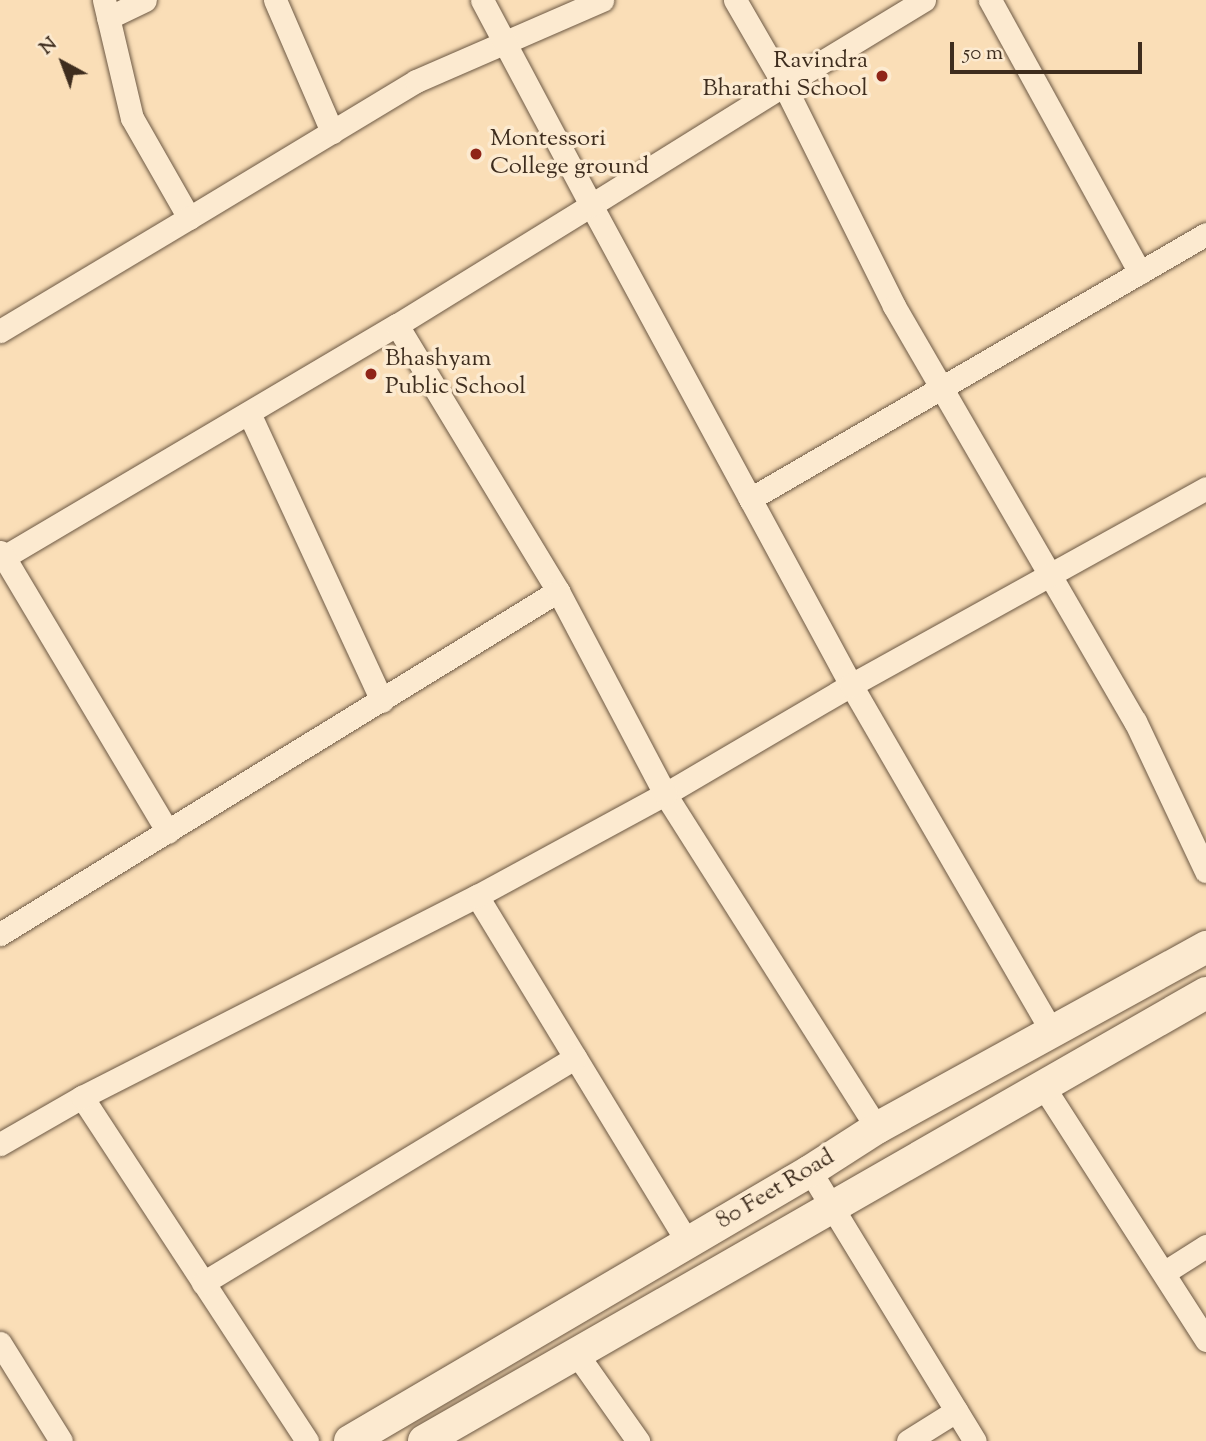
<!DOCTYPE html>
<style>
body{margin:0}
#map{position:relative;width:1206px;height:1441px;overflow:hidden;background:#fadeb7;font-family:"Sorts Mill Goudy",serif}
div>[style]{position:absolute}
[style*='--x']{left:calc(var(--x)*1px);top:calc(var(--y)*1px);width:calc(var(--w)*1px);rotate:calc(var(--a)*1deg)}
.roads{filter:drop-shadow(0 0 2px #6d5944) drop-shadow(0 0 2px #6d5944)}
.minor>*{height:23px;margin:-11.5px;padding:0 11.5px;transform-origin:11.5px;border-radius:11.5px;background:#fcead0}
.secondary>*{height:32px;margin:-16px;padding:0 16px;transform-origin:16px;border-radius:16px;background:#fcead0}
.dots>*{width:19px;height:19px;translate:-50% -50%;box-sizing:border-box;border:4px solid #fcead0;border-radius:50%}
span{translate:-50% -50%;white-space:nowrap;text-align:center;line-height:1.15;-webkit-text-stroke:7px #fcead0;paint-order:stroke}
.poi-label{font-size:24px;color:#3e2d1e}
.right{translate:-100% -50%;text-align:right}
.left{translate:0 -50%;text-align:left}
.street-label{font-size:24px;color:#3e2d1e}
.north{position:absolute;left:28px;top:28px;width:70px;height:70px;-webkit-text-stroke:5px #fcead0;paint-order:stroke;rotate:319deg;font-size:19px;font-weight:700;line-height:28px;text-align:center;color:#3e2d1e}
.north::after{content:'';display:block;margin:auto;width:24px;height:32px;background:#3e2d1e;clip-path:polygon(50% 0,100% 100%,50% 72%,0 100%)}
.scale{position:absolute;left:950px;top:42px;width:192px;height:32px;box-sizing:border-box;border:4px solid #3e2d1e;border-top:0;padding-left:9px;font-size:21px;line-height:24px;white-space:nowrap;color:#3e2d1e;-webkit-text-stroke:5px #fcead0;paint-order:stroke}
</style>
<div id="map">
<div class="roads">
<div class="minor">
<div style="--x:104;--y:0;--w:121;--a:76.7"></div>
<div style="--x:132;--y:118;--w:115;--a:60.3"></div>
<div style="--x:189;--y:218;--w:265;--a:-31.1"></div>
<div style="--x:416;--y:81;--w:203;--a:-23.5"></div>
<div style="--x:275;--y:0;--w:144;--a:66.6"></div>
<div style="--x:735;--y:0;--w:98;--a:60"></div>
<div style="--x:784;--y:85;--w:227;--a:148.1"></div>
<div style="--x:591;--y:205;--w:546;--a:61.56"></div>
<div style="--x:851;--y:685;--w:216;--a:149.6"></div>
<div style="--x:665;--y:794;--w:396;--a:57.6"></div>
<div style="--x:924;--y:0;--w:164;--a:148.7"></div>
<div style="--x:784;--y:85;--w:247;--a:63.5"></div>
<div style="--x:894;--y:306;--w:480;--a:59.9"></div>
<div style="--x:1135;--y:721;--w:166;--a:64.7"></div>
<div style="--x:990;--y:0;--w:311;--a:61.2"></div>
<div style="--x:108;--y:18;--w:41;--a:-25.9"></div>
<div style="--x:0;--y:331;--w:220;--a:-30.9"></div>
<div style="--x:249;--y:413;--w:317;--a:65.2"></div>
<div style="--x:750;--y:499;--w:527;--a:-30.16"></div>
<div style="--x:0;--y:552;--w:6;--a:51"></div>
<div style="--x:4;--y:557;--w:456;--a:-30.6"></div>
<div style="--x:4;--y:557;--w:320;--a:59.2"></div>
<div style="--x:477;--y:896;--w:405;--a:58.7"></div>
<div style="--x:0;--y:934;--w:655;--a:-31.58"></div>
<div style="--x:558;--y:591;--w:311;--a:-121.2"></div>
<div style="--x:397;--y:325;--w:228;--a:-31.7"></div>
<div style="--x:591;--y:205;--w:232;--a:-118"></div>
<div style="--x:1051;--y:1030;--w:399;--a:-120.1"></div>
<div style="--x:851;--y:685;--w:406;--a:-29"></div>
<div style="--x:1043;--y:1086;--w:302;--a:57.3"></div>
<div style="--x:82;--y:1097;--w:411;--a:56.8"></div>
<div style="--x:0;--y:1144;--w:95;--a:-29.8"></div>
<div style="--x:82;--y:1097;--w:443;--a:-27"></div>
<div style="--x:477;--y:896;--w:214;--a:-28.5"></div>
<div style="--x:665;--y:794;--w:229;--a:-117.8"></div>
<div style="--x:810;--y:1171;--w:316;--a:58.6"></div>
<div style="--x:1165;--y:1272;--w:49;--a:-32.4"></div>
<div style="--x:203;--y:1283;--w:435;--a:-31.2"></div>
<div style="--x:0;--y:1343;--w:115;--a:58.1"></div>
<div style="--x:576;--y:1353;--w:108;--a:54.8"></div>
<div style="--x:908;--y:1441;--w:57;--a:-32"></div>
</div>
<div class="secondary">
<div style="--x:350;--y:1441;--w:533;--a:-30.41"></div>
<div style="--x:810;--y:1171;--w:80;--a:-32.7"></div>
<div style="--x:877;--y:1128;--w:376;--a:-28.8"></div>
<div style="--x:424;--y:1441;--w:901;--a:-29.81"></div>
</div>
</div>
<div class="dots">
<div style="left:882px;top:76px;background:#8f2418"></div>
<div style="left:476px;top:154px;background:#8f2418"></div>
<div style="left:371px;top:374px;background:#8f2418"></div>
</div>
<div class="poi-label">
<span class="right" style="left:868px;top:76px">Ravindra<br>Bharathi School</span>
<span class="left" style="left:490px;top:154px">Montessori<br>College ground</span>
<span class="left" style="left:385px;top:374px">Bhashyam<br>Public School</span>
</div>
<div class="street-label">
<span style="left:776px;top:1190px;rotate:-31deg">80 Feet Road</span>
</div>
<div class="north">N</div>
<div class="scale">50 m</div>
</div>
